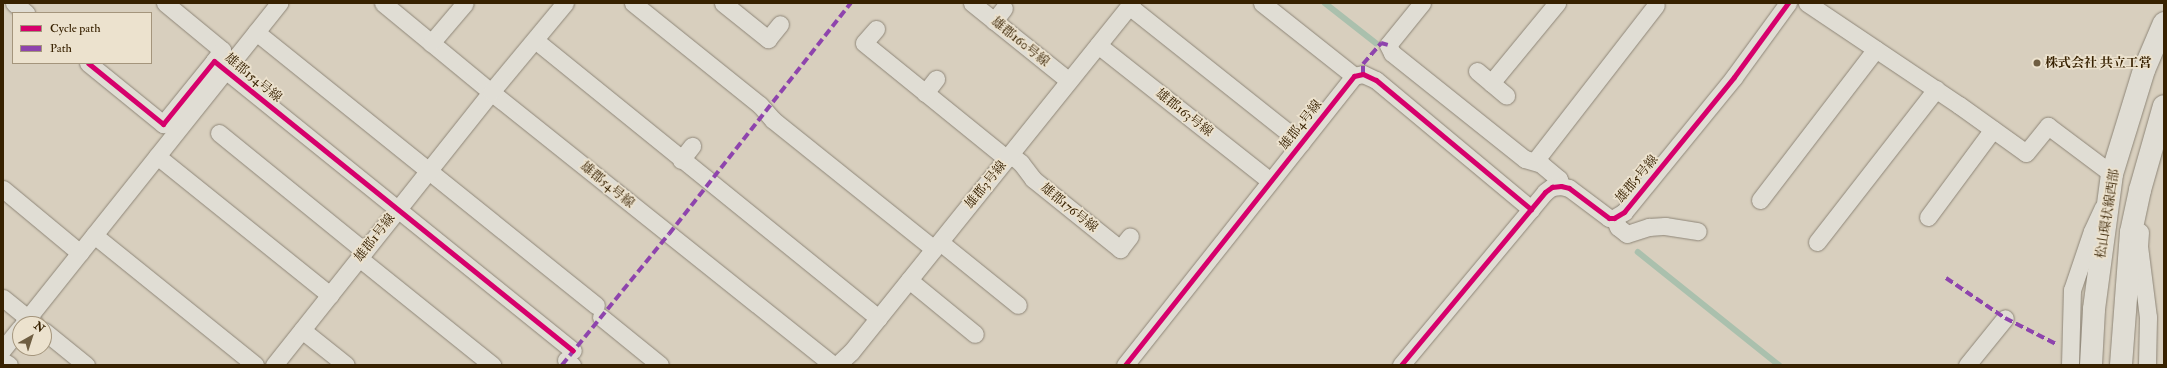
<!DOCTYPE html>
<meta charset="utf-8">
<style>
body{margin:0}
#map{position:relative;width:2167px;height:368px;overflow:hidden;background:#d8cfbe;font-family:"IM FELL Double Pica","Noto Serif JP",serif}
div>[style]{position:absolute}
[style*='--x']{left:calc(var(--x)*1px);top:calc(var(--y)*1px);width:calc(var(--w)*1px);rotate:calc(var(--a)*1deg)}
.stream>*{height:5.5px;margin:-2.75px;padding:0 2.75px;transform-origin:2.75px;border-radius:2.75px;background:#aac0ad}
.roads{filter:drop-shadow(0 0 1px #8e8678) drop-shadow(0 0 1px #8e8678)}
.street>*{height:17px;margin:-8.5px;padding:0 8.5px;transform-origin:8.5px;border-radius:8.5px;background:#e0ddd4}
.secondary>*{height:22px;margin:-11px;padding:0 11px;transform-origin:11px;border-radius:11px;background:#e0ddd4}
.quiet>*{height:4px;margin-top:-2px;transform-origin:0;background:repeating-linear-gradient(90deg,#8e44ad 0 8px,transparent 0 12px)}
.cycleway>*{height:5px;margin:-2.5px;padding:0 2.5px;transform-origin:2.5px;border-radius:2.5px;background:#d6006c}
.dots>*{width:11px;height:11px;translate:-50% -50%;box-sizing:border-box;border:2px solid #ece2ce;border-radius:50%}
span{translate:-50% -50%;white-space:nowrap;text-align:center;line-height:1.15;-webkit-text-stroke:3.5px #ece2ce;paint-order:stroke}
.street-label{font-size:13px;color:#372100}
.poi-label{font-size:13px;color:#372100;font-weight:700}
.left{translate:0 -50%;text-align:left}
.frame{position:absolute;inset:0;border:4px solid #372100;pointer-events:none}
.legend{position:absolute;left:12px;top:12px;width:140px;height:52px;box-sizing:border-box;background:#ece2ce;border:1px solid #a4957c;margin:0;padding:5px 7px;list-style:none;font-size:12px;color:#372100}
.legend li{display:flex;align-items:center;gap:8px;height:20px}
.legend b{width:20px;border:1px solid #a4957c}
.north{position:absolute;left:12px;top:316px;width:40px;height:40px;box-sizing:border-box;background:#ece2ce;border:1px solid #a4957c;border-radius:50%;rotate:39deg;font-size:11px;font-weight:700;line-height:16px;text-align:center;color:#372100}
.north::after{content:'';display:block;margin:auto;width:14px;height:18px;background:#6f5e42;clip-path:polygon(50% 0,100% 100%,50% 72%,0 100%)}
</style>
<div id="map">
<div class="stream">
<div style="--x:1325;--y:3;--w:65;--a:38.1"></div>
<div style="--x:1638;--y:252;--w:181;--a:38.7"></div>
</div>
<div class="roads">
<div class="street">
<div style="--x:14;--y:3;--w:16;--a:40"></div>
<div style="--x:165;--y:3;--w:74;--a:39.5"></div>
<div style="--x:222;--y:50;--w:14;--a:126"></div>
<div style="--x:383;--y:3;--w:140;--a:39.5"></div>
<div style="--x:491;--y:92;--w:438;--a:38.6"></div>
<div style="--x:633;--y:3;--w:163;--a:38.8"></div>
<div style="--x:760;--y:105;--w:20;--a:49"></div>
<div style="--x:773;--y:120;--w:206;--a:38.7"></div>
<div style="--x:723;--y:3;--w:58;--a:38.7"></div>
<div style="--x:768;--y:39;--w:19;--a:-51"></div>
<div style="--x:972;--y:3;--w:124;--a:38.8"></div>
<div style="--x:1262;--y:3;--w:117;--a:38.4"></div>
<div style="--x:1422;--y:3;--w:54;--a:129"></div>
<div style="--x:1388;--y:45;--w:9;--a:63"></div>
<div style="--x:1392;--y:53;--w:170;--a:38.6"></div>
<div style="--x:1525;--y:159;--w:17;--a:17"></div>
<div style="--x:1541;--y:164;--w:23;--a:40"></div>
<div style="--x:1559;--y:179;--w:7;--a:74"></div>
<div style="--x:1807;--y:3;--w:183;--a:33.9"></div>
<div style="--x:1959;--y:105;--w:82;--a:35.6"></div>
<div style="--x:2026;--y:153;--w:35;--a:-51"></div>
<div style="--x:2048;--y:126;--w:80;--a:36.9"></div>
<div style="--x:1129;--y:6;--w:220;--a:38.5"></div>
<div style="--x:994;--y:21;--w:16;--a:-52"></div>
<div style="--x:876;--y:29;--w:18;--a:131"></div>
<div style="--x:864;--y:43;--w:184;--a:39"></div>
<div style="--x:256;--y:32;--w:436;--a:38.8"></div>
<div style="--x:535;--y:40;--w:442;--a:39"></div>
<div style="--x:431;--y:43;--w:52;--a:-49.6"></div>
<div style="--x:1098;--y:45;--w:219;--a:38.3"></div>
<div style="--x:88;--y:63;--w:97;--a:39.1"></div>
<div style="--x:163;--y:124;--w:81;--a:-51"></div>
<div style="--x:214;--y:61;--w:461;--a:38.9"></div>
<div style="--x:1477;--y:71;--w:38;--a:40"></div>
<div style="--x:1491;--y:83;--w:104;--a:-50.5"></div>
<div style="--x:925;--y:93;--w:18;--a:-52"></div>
<div style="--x:219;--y:133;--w:187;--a:39.1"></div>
<div style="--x:1010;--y:154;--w:14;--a:39"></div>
<div style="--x:1021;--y:163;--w:20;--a:53"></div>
<div style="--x:1033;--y:179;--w:112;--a:38.8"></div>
<div style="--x:1120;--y:249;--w:16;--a:-52"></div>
<div style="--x:157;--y:156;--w:222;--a:38.8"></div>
<div style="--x:681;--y:160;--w:18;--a:-52"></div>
<div style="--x:1535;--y:161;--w:197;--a:-52.2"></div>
<div style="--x:3;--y:189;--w:100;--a:39.7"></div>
<div style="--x:1760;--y:200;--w:190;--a:-52.5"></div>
<div style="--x:1928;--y:217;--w:109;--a:-53.5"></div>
<div style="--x:1614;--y:218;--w:10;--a:66"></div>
<div style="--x:1618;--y:227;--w:11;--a:38"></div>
<div style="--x:1627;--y:234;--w:23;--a:-18"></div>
<div style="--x:1649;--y:227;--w:16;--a:-4"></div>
<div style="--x:1665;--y:226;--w:33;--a:9"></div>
<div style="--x:2140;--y:232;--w:14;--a:94"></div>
<div style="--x:2139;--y:246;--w:72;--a:82.8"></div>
<div style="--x:2148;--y:317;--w:48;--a:91.2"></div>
<div style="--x:94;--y:235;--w:207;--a:38.9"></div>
<div style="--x:940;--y:242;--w:100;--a:38.9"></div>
<div style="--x:1817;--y:242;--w:194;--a:-52.1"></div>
<div style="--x:359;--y:258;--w:171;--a:38.8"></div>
<div style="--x:909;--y:280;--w:85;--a:39.3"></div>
<div style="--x:3;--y:298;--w:41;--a:39.1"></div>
<div style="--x:601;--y:317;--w:76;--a:39.1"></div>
<div style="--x:23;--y:324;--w:411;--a:-51.4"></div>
<div style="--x:302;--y:330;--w:56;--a:38.5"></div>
<div style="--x:44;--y:331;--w:54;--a:39"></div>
<div style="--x:3;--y:349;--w:27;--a:-51"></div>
<div style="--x:566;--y:360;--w:8;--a:40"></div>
<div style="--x:3;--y:361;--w:7;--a:34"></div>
<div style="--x:274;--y:365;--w:349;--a:-51.5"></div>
<div style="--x:491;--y:92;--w:116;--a:-50.3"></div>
<div style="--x:837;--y:365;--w:19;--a:-43"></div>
<div style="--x:851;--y:352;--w:448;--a:-51.2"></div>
<div style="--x:1125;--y:365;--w:369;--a:-51.6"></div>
<div style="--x:1354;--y:76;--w:9;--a:-13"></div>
<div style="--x:1363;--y:74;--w:14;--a:25"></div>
<div style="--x:1376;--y:80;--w:202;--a:39.8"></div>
<div style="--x:1401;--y:365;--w:225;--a:-50.2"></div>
<div style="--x:1545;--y:192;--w:9;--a:-36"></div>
<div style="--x:1552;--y:187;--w:9;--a:-6"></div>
<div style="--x:1561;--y:186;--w:8;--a:14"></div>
<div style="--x:1569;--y:188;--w:50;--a:36.9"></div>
<div style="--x:1609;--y:218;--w:5;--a:0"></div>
<div style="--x:1614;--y:218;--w:12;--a:-31"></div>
<div style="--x:1624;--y:212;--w:174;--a:-50.8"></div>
<div style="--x:1734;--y:77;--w:92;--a:-53.9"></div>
<div style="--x:1967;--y:365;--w:60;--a:-51"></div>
<div style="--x:2070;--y:365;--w:75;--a:-88.5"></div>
<div style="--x:2072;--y:290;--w:62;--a:-71.3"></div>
<div style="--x:2092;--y:231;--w:26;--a:-65"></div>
</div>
<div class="secondary">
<div style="--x:2091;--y:365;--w:56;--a:-86.9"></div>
<div style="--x:2094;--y:309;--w:136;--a:-82.4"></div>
<div style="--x:2112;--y:174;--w:109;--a:-72.9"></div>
<div style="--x:2144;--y:70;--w:51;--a:-66.9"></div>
<div style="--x:2121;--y:365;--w:133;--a:-85.7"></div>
<div style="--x:2131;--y:232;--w:43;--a:-77.9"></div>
<div style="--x:2140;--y:190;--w:87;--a:-74.1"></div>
</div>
</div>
<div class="quiet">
<div style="--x:1363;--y:74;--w:10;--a:-90"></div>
<div style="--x:1363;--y:64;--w:28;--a:-49"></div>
<div style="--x:1381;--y:43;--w:7;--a:16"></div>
<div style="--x:1946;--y:278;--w:71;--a:34.1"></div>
<div style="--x:2005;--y:318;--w:57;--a:27"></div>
<div style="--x:562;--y:365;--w:169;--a:-50.8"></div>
<div style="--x:669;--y:234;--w:294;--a:-51.8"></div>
</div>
<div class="cycleway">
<div style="--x:88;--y:63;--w:97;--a:39.1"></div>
<div style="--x:163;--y:124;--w:81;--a:-51"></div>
<div style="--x:214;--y:61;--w:461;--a:38.9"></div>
<div style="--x:1125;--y:365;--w:369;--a:-51.6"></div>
<div style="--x:1354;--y:76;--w:9;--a:-13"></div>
<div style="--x:1363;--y:74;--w:14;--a:25"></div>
<div style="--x:1376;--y:80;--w:202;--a:39.8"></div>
<div style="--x:1401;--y:365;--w:225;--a:-50.2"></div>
<div style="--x:1545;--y:192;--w:9;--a:-36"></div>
<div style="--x:1552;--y:187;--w:9;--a:-6"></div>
<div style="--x:1561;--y:186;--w:8;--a:14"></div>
<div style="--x:1569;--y:188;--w:50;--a:36.9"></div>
<div style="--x:1609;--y:218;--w:5;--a:0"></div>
<div style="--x:1614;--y:218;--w:12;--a:-31"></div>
<div style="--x:1624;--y:212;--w:174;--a:-50.8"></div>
<div style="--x:1734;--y:77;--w:92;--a:-53.9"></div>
</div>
<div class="dots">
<div style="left:2037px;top:63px;background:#6f5e42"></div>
</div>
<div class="street-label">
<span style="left:1020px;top:42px;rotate:39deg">雄郡160号線</span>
<span style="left:253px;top:78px;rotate:39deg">雄郡154号線</span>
<span style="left:1184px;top:113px;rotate:38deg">雄郡163号線</span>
<span style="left:1301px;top:125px;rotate:-52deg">雄郡4号線</span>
<span style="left:1637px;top:179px;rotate:-50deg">雄郡5号線</span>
<span style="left:607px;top:185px;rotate:39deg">雄郡54号線</span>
<span style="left:986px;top:185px;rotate:-51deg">雄郡3号線</span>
<span style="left:1069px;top:208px;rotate:39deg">雄郡176号線</span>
<span style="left:2108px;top:214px;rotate:-81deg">松山環状線西部</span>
<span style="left:375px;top:238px;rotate:-52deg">雄郡1号線</span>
</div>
<div class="poi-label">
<span class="left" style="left:2045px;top:63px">株式会社 共立工営</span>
</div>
<div class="frame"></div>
<ul class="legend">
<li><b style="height:5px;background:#d6006c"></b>Cycle path</li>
<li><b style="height:5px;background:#8e44ad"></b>Path</li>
</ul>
<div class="north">N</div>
</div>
